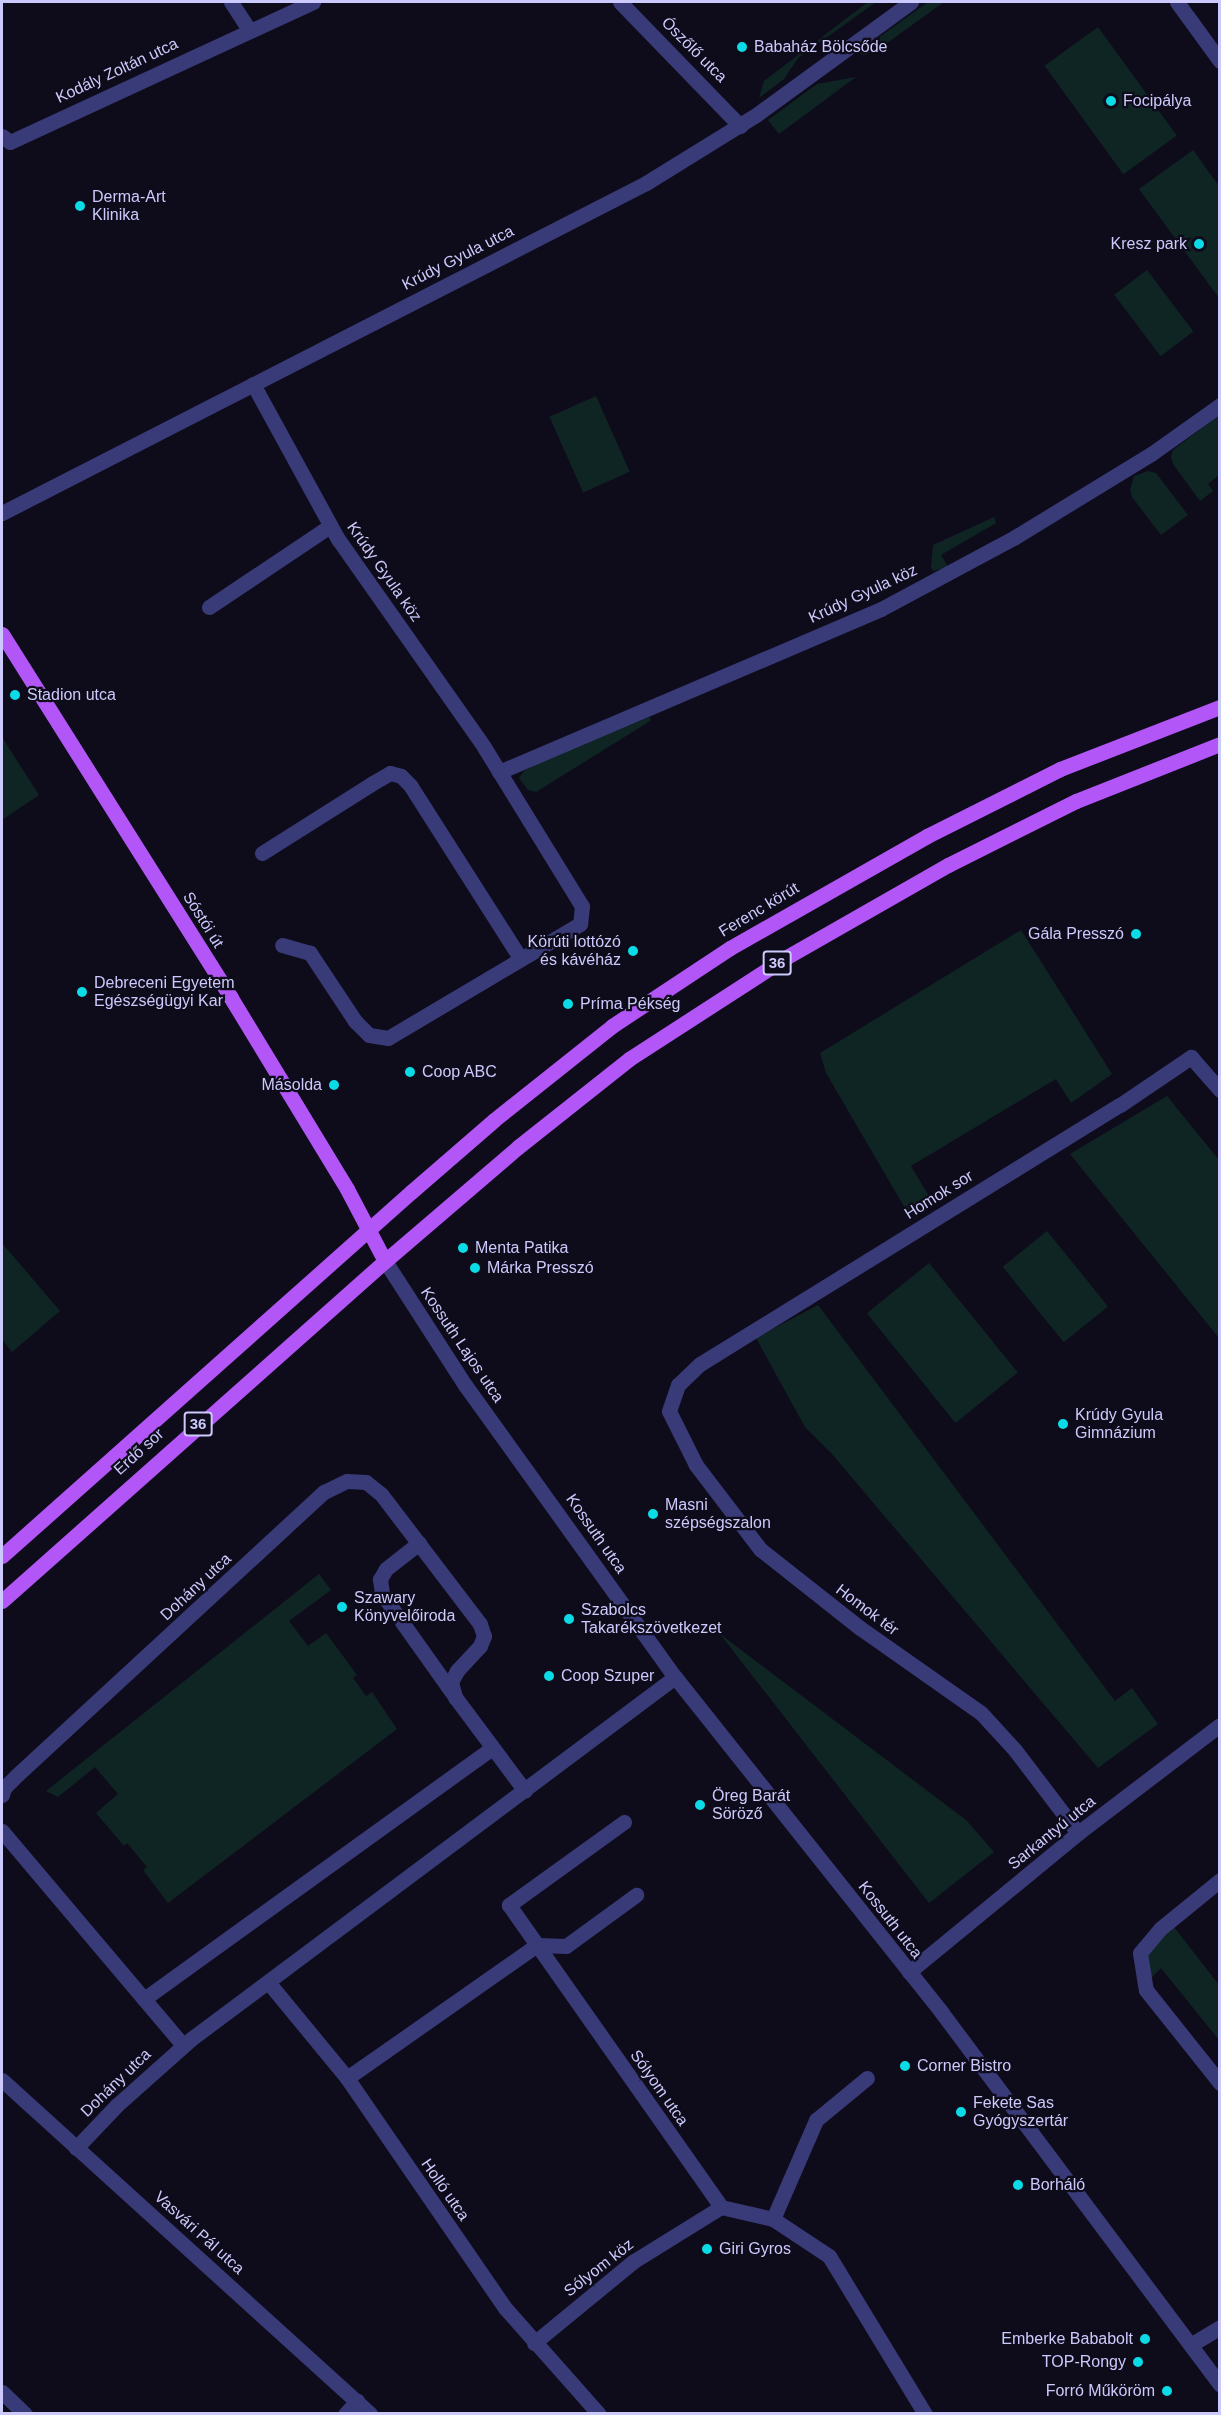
<!DOCTYPE html>
<meta charset="utf-8">
<style>
body{margin:0}
#map{position:relative;width:1221px;height:2415px;overflow:hidden;background:#0e0c1b;font-family:Arial,sans-serif}
div>[style]{position:absolute}
[style*='--x']{left:calc(var(--x)*1px);top:calc(var(--y)*1px);width:calc(var(--w)*1px);rotate:calc(var(--a)*1deg)}
.green>*{inset:0;background:#0f2523;transform-origin:0 0}
.minor>*{height:15px;margin:-7.5px;padding:0 7.5px;transform-origin:7.5px;border-radius:7.5px;background:#393a78}
.major>*{height:15px;margin:-7.5px;padding:0 7.5px;transform-origin:7.5px;border-radius:7.5px;background:#b356f7}
.dots>*{width:16px;height:16px;translate:-50% -50%;box-sizing:border-box;border:3px solid #0e0c1b;border-radius:50%}
span{translate:-50% -50%;white-space:nowrap;text-align:center;line-height:1.15;-webkit-text-stroke:4.5px #0e0c1b;paint-order:stroke}
.shield-label span{padding:2px 4px;background:#0e0c1b;border:2px solid;border-radius:4px;-webkit-text-stroke-width:0}
.shield-label{font-size:15px;color:#ccc9fc;font-weight:700}
.poi-label{font-size:16px;color:#ccc9fc}
.left{translate:0 -50%;text-align:left}
.right{translate:-100% -50%;text-align:right}
.street-label{font-size:16px;color:#ccc9fc}
.frame{position:absolute;inset:0;border:3px solid #ccc9fc;pointer-events:none}
</style>
<div id="map">
<div class="green">
<div style="clip-path:polygon(868px 2px,876px 2px,798px 58px,784px 79px,759px 98px,764px 81px)"></div>
<div style="clip-path:polygon(928px 2px,944px 2px,887px 43px,866px 55px,860px 54px,860px 51px)"></div>
<div style="left:1098px;top:27px;width:134px;height:66px;rotate:54deg"></div>
<div style="clip-path:polygon(856px 77px,779px 134px,768px 120px,817px 84px)"></div>
<div style="clip-path:polygon(1193px 150px,1219px 186px,1219px 298px,1139px 189px)"></div>
<div style="left:1147px;top:270px;width:77px;height:41px;rotate:53deg"></div>
<div style="left:596px;top:396px;width:83px;height:51px;rotate:66deg"></div>
<div style="clip-path:polygon(1219px 415px,1219px 475px,1208px 484px,1213px 491px,1200px 501px,1173px 464px,1171px 456px,1173px 450px)"></div>
<div style="clip-path:polygon(1148px 471px,1156px 473px,1188px 515px,1161px 535px,1132px 497px,1130px 490px,1134px 476px)"></div>
<div style="clip-path:polygon(994px 517px,996px 523px,941px 555px,948px 567px,934px 571px,931px 568px,933px 545px)"></div>
<div style="clip-path:polygon(649px 717px,651px 720px,647px 723px,536px 792px,528px 790px,519px 778px,524px 771px,536px 764px)"></div>
<div style="clip-path:polygon(2px 737px,39px 795px,2px 820px)"></div>
<div style="clip-path:polygon(1021px 930px,1112px 1074px,1071px 1103px,1056px 1079px,911px 1166px,932px 1201px,909px 1215px,826px 1073px,820px 1053px)"></div>
<div style="clip-path:polygon(1167px 1096px,1219px 1160px,1219px 1338px,1070px 1154px)"></div>
<div style="left:1047px;top:1231px;width:97px;height:57px;rotate:51deg"></div>
<div style="clip-path:polygon(2px 1243px,60px 1311px,12px 1352px,2px 1339px)"></div>
<div style="left:929px;top:1263px;width:141px;height:80px;rotate:51deg"></div>
<div style="clip-path:polygon(818px 1305px,1115px 1701px,1132px 1688px,1158px 1724px,1098px 1768px,832px 1454px,805px 1427px,756px 1338px)"></div>
<div style="clip-path:polygon(319px 1574px,331px 1590px,289px 1621px,308px 1646px,326px 1633px,357px 1675px,353px 1678px,366px 1696px,372px 1692px,397px 1729px,168px 1903px,143px 1870px,147px 1867px,127px 1843px,124px 1846px,96px 1813px,118px 1794px,95px 1767px,58px 1797px,46px 1791px)"></div>
<div style="clip-path:polygon(720px 1634px,966px 1820px,994px 1852px,929px 1903px)"></div>
<div style="clip-path:polygon(1174px 1927px,1219px 1985px,1219px 2040px,1161px 1968px,1150px 1979px,1144px 1961px,1152px 1945px)"></div>
</div>
<div class="minor">
<div style="--x:231;--y:2;--w:33;--a:57"></div>
<div style="--x:620;--y:2;--w:173;--a:45.9"></div>
<div style="--x:1177;--y:2;--w:73;--a:53.9"></div>
<div style="--x:2;--y:136;--w:10;--a:37"></div>
<div style="--x:10;--y:142;--w:334;--a:-24.8"></div>
<div style="--x:253;--y:384;--w:177;--a:61.3"></div>
<div style="--x:338;--y:539;--w:254;--a:54.9"></div>
<div style="--x:484;--y:747;--w:187;--a:58.4"></div>
<div style="--x:582;--y:906;--w:18;--a:96"></div>
<div style="--x:580;--y:924;--w:223;--a:149.3"></div>
<div style="--x:388;--y:1038;--w:19;--a:-171"></div>
<div style="--x:369;--y:1035;--w:20;--a:-135"></div>
<div style="--x:355;--y:1021;--w:82;--a:-123.5"></div>
<div style="--x:310;--y:953;--w:29;--a:-164"></div>
<div style="--x:2;--y:513;--w:724;--a:-27.13"></div>
<div style="--x:646;--y:183;--w:129;--a:-31.7"></div>
<div style="--x:756;--y:115;--w:192;--a:-36.1"></div>
<div style="--x:209;--y:607;--w:146;--a:-33.8"></div>
<div style="--x:499;--y:772;--w:415;--a:-23.1"></div>
<div style="--x:881;--y:609;--w:152;--a:-28.2"></div>
<div style="--x:1015;--y:537;--w:159;--a:-31.4"></div>
<div style="--x:1151;--y:454;--w:85;--a:-35.4"></div>
<div style="--x:262;--y:853;--w:129;--a:-32.3"></div>
<div style="--x:371;--y:784;--w:22;--a:-30"></div>
<div style="--x:390;--y:773;--w:11;--a:15"></div>
<div style="--x:401;--y:776;--w:13;--a:45"></div>
<div style="--x:410;--y:785;--w:206;--a:57.5"></div>
<div style="--x:385;--y:1261;--w:148;--a:57.2"></div>
<div style="--x:465;--y:1385;--w:360;--a:54.3"></div>
<div style="--x:675;--y:1677;--w:429;--a:51.5"></div>
<div style="--x:942;--y:2013;--w:464;--a:53.2"></div>
<div style="--x:419;--y:1543;--w:42;--a:141.8"></div>
<div style="--x:386;--y:1569;--w:12;--a:121"></div>
<div style="--x:380;--y:1579;--w:15;--a:82"></div>
<div style="--x:382;--y:1594;--w:123;--a:54.6"></div>
<div style="--x:2;--y:1795;--w:7;--a:-74"></div>
<div style="--x:4;--y:1788;--w:18;--a:-45"></div>
<div style="--x:17;--y:1775;--w:418;--a:-42.7"></div>
<div style="--x:324;--y:1492;--w:25;--a:-26"></div>
<div style="--x:347;--y:1481;--w:19;--a:3"></div>
<div style="--x:366;--y:1482;--w:19;--a:39"></div>
<div style="--x:381;--y:1494;--w:163;--a:52.7"></div>
<div style="--x:480;--y:1624;--w:13;--a:72"></div>
<div style="--x:484;--y:1636;--w:11;--a:112"></div>
<div style="--x:480;--y:1646;--w:34;--a:133"></div>
<div style="--x:457;--y:1671;--w:13;--a:119"></div>
<div style="--x:451;--y:1682;--w:16;--a:75"></div>
<div style="--x:455;--y:1697;--w:117;--a:53.3"></div>
<div style="--x:624;--y:1822;--w:142;--a:144.2"></div>
<div style="--x:509;--y:1905;--w:369;--a:54.9"></div>
<div style="--x:721;--y:2207;--w:53;--a:13"></div>
<div style="--x:773;--y:2219;--w:67;--a:33.5"></div>
<div style="--x:829;--y:2256;--w:185;--a:58.7"></div>
<div style="--x:2;--y:1831;--w:280;--a:49.8"></div>
<div style="--x:1078;--y:1833;--w:104;--a:-127.2"></div>
<div style="--x:1015;--y:1750;--w:50;--a:-132.6"></div>
<div style="--x:981;--y:1713;--w:148;--a:-144.9"></div>
<div style="--x:860;--y:1628;--w:127;--a:-141.7"></div>
<div style="--x:760;--y:1549;--w:106;--a:-127.3"></div>
<div style="--x:696;--y:1465;--w:60;--a:-116.6"></div>
<div style="--x:669;--y:1411;--w:28;--a:-71"></div>
<div style="--x:678;--y:1385;--w:30;--a:-44"></div>
<div style="--x:700;--y:1364;--w:493;--a:-31.7"></div>
<div style="--x:1120;--y:1105;--w:86;--a:-34.1"></div>
<div style="--x:1191;--y:1057;--w:44;--a:48.7"></div>
<div style="--x:1220;--y:1880;--w:77;--a:140.8"></div>
<div style="--x:1160;--y:1929;--w:31;--a:130"></div>
<div style="--x:1140;--y:1953;--w:37;--a:81"></div>
<div style="--x:1146;--y:1990;--w:119;--a:51.5"></div>
<div style="--x:909;--y:1972;--w:219;--a:-39.4"></div>
<div style="--x:1078;--y:1833;--w:178;--a:-37.3"></div>
<div style="--x:268;--y:1982;--w:124;--a:50.5"></div>
<div style="--x:347;--y:2078;--w:280;--a:55.5"></div>
<div style="--x:506;--y:2309;--w:140;--a:48.5"></div>
<div style="--x:144;--y:1999;--w:429;--a:-35.8"></div>
<div style="--x:347;--y:2078;--w:232;--a:-35"></div>
<div style="--x:537;--y:1945;--w:29;--a:2"></div>
<div style="--x:566;--y:1946;--w:87;--a:-36.1"></div>
<div style="--x:2;--y:2080;--w:497;--a:42.2"></div>
<div style="--x:76;--y:2148;--w:59;--a:-46.4"></div>
<div style="--x:117;--y:2105;--w:99;--a:-41.7"></div>
<div style="--x:191;--y:2039;--w:604;--a:-36.79"></div>
<div style="--x:773;--y:2219;--w:108;--a:-66.5"></div>
<div style="--x:816;--y:2120;--w:66;--a:-39.5"></div>
<div style="--x:534;--y:2343;--w:129;--a:-39.4"></div>
<div style="--x:634;--y:2261;--w:102;--a:-31.8"></div>
<div style="--x:1192;--y:2344;--w:33;--a:-31"></div>
<div style="--x:2;--y:2392;--w:32;--a:44"></div>
<div style="--x:345;--y:2414;--w:18;--a:-47"></div>
</div>
<div class="major">
<div style="--x:2;--y:634;--w:430;--a:57.8"></div>
<div style="--x:231;--y:998;--w:223;--a:58.7"></div>
<div style="--x:347;--y:1189;--w:81;--a:62.2"></div>
<div style="--x:2;--y:1556;--w:548;--a:-41.67"></div>
<div style="--x:411;--y:1192;--w:110;--a:-40.9"></div>
<div style="--x:494;--y:1120;--w:151;--a:-38.5"></div>
<div style="--x:612;--y:1026;--w:141;--a:-33.5"></div>
<div style="--x:730;--y:948;--w:227;--a:-29.6"></div>
<div style="--x:927;--y:836;--w:149;--a:-26.7"></div>
<div style="--x:1060;--y:769;--w:172;--a:-21.2"></div>
<div style="--x:2;--y:1601;--w:512;--a:-41.6"></div>
<div style="--x:385;--y:1261;--w:175;--a:-40.6"></div>
<div style="--x:518;--y:1147;--w:142;--a:-38.4"></div>
<div style="--x:629;--y:1059;--w:186;--a:-32.9"></div>
<div style="--x:785;--y:958;--w:188;--a:-29.7"></div>
<div style="--x:948;--y:865;--w:143;--a:-26.6"></div>
<div style="--x:1076;--y:801;--w:155;--a:-21.6"></div>
</div>
<div class="dots">
<div style="left:742px;top:47px;background:#0bdbe6"></div>
<div style="left:1111px;top:101px;background:#0bdbe6"></div>
<div style="left:80px;top:206px;background:#0bdbe6"></div>
<div style="left:1199px;top:244px;background:#0bdbe6"></div>
<div style="left:15px;top:695px;background:#0bdbe6"></div>
<div style="left:1136px;top:934px;background:#0bdbe6"></div>
<div style="left:633px;top:951px;background:#0bdbe6"></div>
<div style="left:82px;top:992px;background:#0bdbe6"></div>
<div style="left:568px;top:1004px;background:#0bdbe6"></div>
<div style="left:410px;top:1072px;background:#0bdbe6"></div>
<div style="left:334px;top:1085px;background:#0bdbe6"></div>
<div style="left:463px;top:1248px;background:#0bdbe6"></div>
<div style="left:475px;top:1268px;background:#0bdbe6"></div>
<div style="left:1063px;top:1424px;background:#0bdbe6"></div>
<div style="left:653px;top:1514px;background:#0bdbe6"></div>
<div style="left:342px;top:1607px;background:#0bdbe6"></div>
<div style="left:569px;top:1619px;background:#0bdbe6"></div>
<div style="left:549px;top:1676px;background:#0bdbe6"></div>
<div style="left:700px;top:1805px;background:#0bdbe6"></div>
<div style="left:905px;top:2066px;background:#0bdbe6"></div>
<div style="left:961px;top:2112px;background:#0bdbe6"></div>
<div style="left:1018px;top:2185px;background:#0bdbe6"></div>
<div style="left:707px;top:2249px;background:#0bdbe6"></div>
<div style="left:1145px;top:2339px;background:#0bdbe6"></div>
<div style="left:1138px;top:2362px;background:#0bdbe6"></div>
<div style="left:1167px;top:2391px;background:#0bdbe6"></div>
</div>
<div class="shield-label">
<span style="left:777px;top:963px">36</span>
<span style="left:198px;top:1424px">36</span>
</div>
<div class="poi-label">
<span class="left" style="left:754px;top:47px">Babaház Bölcsőde</span>
<span class="left" style="left:1123px;top:101px">Focipálya</span>
<span class="left" style="left:92px;top:206px">Derma-Art<br>Klinika</span>
<span class="right" style="left:1187px;top:244px">Kresz park</span>
<span class="left" style="left:27px;top:695px">Stadion utca</span>
<span class="right" style="left:1124px;top:934px">Gála Presszó</span>
<span class="right" style="left:621px;top:951px">Körúti lottózó<br>és kávéház</span>
<span class="left" style="left:94px;top:992px">Debreceni Egyetem<br>Egészségügyi Kar</span>
<span class="left" style="left:580px;top:1004px">Príma Pékség</span>
<span class="left" style="left:422px;top:1072px">Coop ABC</span>
<span class="right" style="left:322px;top:1085px">Másolda</span>
<span class="left" style="left:475px;top:1248px">Menta Patika</span>
<span class="left" style="left:487px;top:1268px">Márka Presszó</span>
<span class="left" style="left:1075px;top:1424px">Krúdy Gyula<br>Gimnázium</span>
<span class="left" style="left:665px;top:1514px">Masni<br>szépségszalon</span>
<span class="left" style="left:354px;top:1607px">Szawary<br>Könyvelőiroda</span>
<span class="left" style="left:581px;top:1619px">Szabolcs<br>Takarékszövetkezet</span>
<span class="left" style="left:561px;top:1676px">Coop Szuper</span>
<span class="left" style="left:712px;top:1805px">Öreg Barát<br>Söröző</span>
<span class="left" style="left:917px;top:2066px">Corner Bistro</span>
<span class="left" style="left:973px;top:2112px">Fekete Sas<br>Gyógyszertár</span>
<span class="left" style="left:1030px;top:2185px">Borháló</span>
<span class="left" style="left:719px;top:2249px">Giri Gyros</span>
<span class="right" style="left:1133px;top:2339px">Emberke Bababolt</span>
<span class="right" style="left:1126px;top:2362px">TOP-Rongy</span>
<span class="right" style="left:1155px;top:2391px">Forró Műköröm</span>
</div>
<div class="street-label">
<span style="left:694px;top:50px;rotate:45deg">Ószőlő utca</span>
<span style="left:117px;top:71px;rotate:-25deg">Kodály Zoltán utca</span>
<span style="left:458px;top:258px;rotate:-27deg">Krúdy Gyula utca</span>
<span style="left:384px;top:572px;rotate:55deg">Krúdy Gyula köz</span>
<span style="left:863px;top:594px;rotate:-25deg">Krúdy Gyula köz</span>
<span style="left:759px;top:910px;rotate:-31deg">Ferenc körút</span>
<span style="left:203px;top:920px;rotate:58deg">Sóstói út</span>
<span style="left:939px;top:1195px;rotate:-32deg">Homok sor</span>
<span style="left:462px;top:1345px;rotate:56deg">Kossuth Lajos utca</span>
<span style="left:139px;top:1452px;rotate:-42deg">Erdő sor</span>
<span style="left:596px;top:1534px;rotate:55deg">Kossuth utca</span>
<span style="left:196px;top:1587px;rotate:-43deg">Dohány utca</span>
<span style="left:867px;top:1610px;rotate:37deg">Homok tér</span>
<span style="left:1052px;top:1833px;rotate:-39deg">Sarkantyú utca</span>
<span style="left:890px;top:1920px;rotate:52deg">Kossuth utca</span>
<span style="left:116px;top:2083px;rotate:-44deg">Dohány utca</span>
<span style="left:659px;top:2088px;rotate:55deg">Sólyom utca</span>
<span style="left:445px;top:2190px;rotate:55deg">Holló utca</span>
<span style="left:199px;top:2233px;rotate:42deg">Vasvári Pál utca</span>
<span style="left:599px;top:2268px;rotate:-38deg">Sólyom köz</span>
</div>
<div class="frame"></div>
</div>
